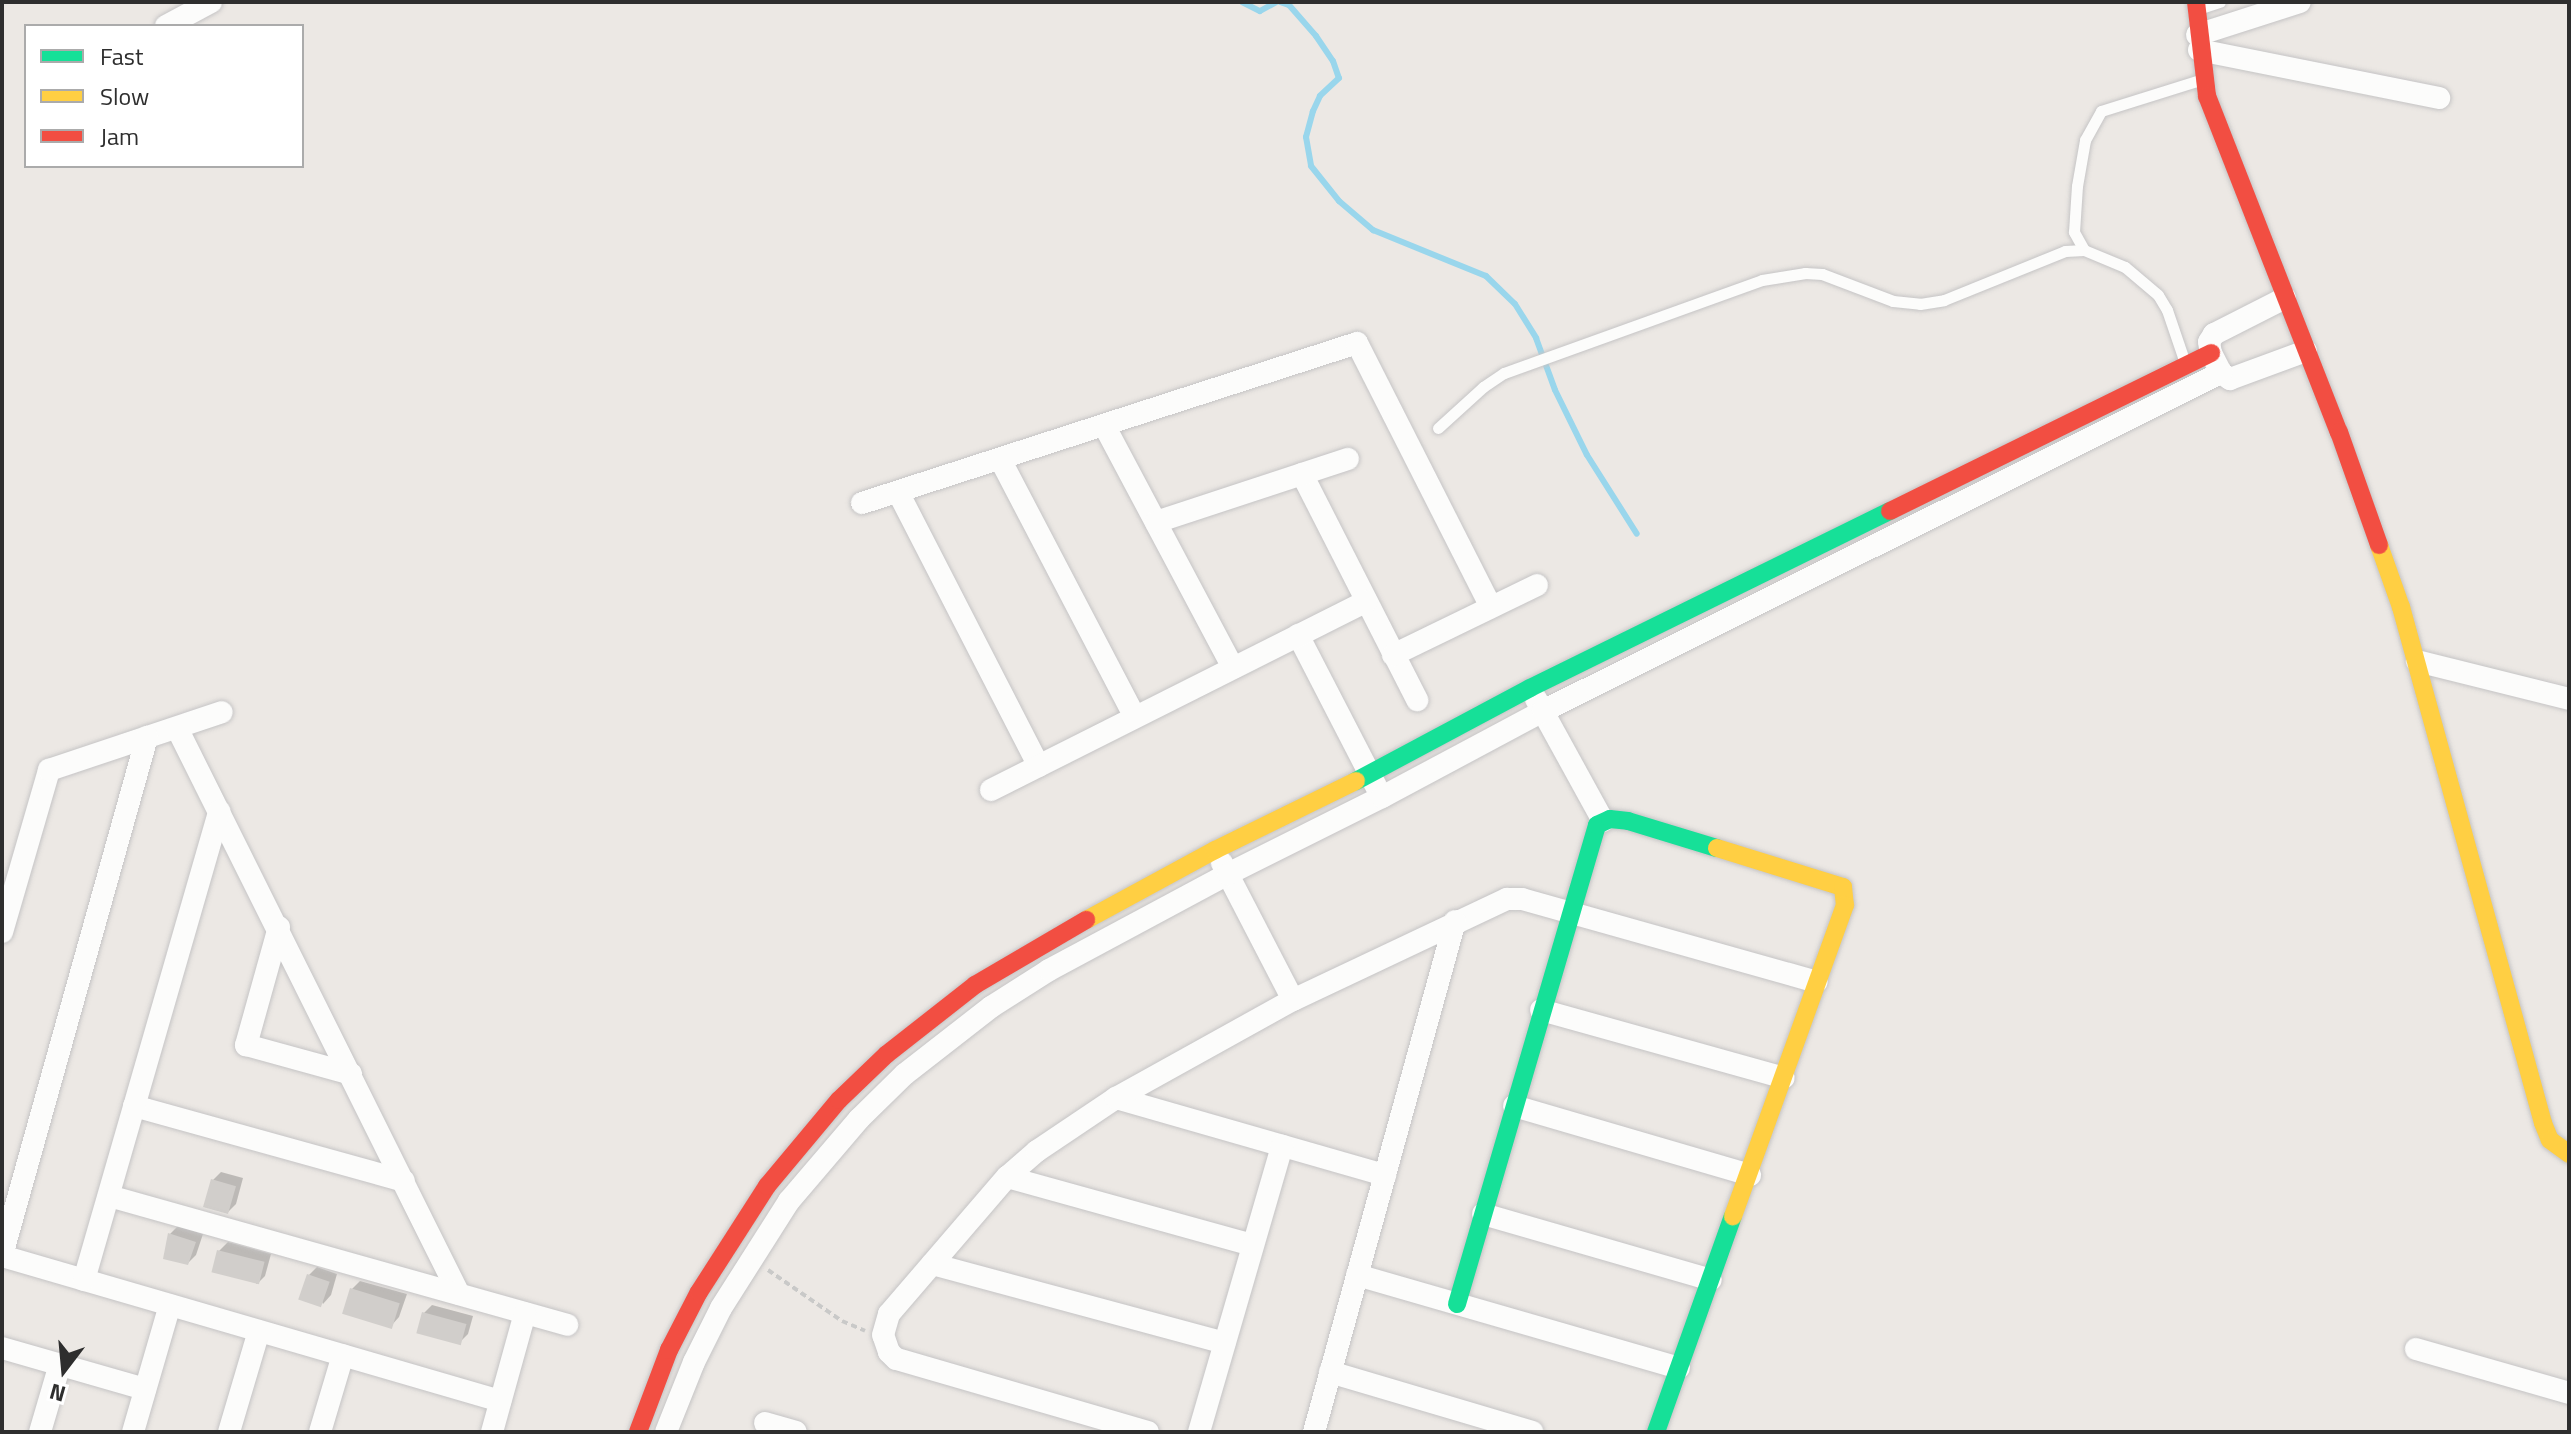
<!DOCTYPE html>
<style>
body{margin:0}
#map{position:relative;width:2571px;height:1434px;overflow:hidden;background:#ece8e4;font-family:"Titillium Web",sans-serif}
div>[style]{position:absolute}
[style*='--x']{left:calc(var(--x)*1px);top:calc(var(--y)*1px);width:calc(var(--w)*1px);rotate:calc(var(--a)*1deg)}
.shadow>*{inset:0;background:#0003}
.stream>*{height:6px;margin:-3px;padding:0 3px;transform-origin:3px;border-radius:3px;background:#99d6ec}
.building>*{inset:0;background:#d1cecb;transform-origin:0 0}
.path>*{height:4px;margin-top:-2px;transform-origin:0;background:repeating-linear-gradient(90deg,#c9c9c8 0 6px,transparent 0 10px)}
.roads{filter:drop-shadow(0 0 2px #c5c4c5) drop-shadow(0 0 2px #c5c4c5)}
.lane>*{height:11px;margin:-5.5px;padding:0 5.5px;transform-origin:5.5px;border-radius:5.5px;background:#fcfcfb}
.street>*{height:22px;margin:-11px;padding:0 11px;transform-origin:11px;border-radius:11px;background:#fcfcfb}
.fast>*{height:18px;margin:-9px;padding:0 9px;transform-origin:9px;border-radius:9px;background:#16e098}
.slow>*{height:18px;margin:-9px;padding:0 9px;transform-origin:9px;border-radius:9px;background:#ffcf43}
.jam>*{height:18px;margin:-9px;padding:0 9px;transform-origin:9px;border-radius:9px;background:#f24e42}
span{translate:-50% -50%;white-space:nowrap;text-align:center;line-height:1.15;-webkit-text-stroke:8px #fff;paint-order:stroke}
.frame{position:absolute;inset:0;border:4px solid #2e2e2e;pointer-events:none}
.legend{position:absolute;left:24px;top:24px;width:280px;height:144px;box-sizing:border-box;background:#fff;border:2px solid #ababab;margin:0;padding:10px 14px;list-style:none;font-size:24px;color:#2e2e2e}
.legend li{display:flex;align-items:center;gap:16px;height:40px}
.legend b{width:40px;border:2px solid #ababab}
.north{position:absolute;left:24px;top:1330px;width:80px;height:80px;-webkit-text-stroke:6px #fff;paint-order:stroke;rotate:196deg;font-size:22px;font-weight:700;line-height:32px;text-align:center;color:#2e2e2e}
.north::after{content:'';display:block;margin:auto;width:28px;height:36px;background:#2e2e2e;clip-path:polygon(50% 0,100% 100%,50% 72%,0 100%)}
</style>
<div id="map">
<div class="shadow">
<div style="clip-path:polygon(221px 1172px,243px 1178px,236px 1204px,228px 1212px,213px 1180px)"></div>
<div style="clip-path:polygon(178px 1226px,203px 1234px,196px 1255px,188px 1263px,170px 1234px)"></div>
<div style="clip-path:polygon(228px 1242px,271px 1254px,265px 1276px,257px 1284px,219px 1251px)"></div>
<div style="clip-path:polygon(317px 1267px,337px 1274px,331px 1295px,323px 1304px,309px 1275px)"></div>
<div style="clip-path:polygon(360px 1281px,407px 1294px,399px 1317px,391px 1326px,352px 1289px)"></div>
<div style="clip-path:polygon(432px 1305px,473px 1316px,468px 1334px,459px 1343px,424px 1313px)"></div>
</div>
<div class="stream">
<div style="--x:1242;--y:2;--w:20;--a:27"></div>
<div style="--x:1260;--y:11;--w:18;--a:-29"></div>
<div style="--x:1280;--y:2;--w:9;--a:18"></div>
<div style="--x:1289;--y:5;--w:41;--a:48.9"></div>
<div style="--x:1316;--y:36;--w:30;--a:56"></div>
<div style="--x:1333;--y:61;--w:18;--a:71"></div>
<div style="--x:1339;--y:78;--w:26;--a:137"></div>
<div style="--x:1320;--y:96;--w:17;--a:115"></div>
<div style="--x:1313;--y:111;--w:27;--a:105"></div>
<div style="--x:1306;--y:137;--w:29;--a:80"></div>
<div style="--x:1311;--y:166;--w:45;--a:51.3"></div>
<div style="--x:1339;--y:201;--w:45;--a:40.5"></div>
<div style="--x:1373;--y:230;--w:122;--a:22.2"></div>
<div style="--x:1486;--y:276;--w:40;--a:44"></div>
<div style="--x:1515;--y:304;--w:40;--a:58"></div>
<div style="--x:1536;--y:338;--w:55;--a:69.9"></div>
<div style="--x:1555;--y:390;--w:72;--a:63.8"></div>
<div style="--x:1587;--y:455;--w:93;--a:57.7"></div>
</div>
<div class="building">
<div style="left:211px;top:1179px;width:26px;height:29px;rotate:16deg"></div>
<div style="clip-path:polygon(168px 1233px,196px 1242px,188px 1265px,163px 1259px)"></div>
<div style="left:217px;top:1250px;width:49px;height:23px;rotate:14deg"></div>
<div style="left:307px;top:1274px;width:24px;height:27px;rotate:19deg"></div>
<div style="left:350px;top:1288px;width:52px;height:27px;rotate:17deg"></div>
<div style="left:422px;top:1312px;width:46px;height:22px;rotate:15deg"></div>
</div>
<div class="path">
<div style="--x:768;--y:1270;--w:90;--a:34.6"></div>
<div style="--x:842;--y:1321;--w:25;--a:23"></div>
</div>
<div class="roads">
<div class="lane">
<div style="--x:2198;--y:9;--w:23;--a:-18"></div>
<div style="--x:2084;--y:250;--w:21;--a:-119"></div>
<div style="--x:2074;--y:232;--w:46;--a:-86.3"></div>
<div style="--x:2077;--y:186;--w:47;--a:-80.1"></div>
<div style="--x:2085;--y:140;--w:33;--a:-61"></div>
<div style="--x:2101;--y:111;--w:107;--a:-17.4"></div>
<div style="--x:1438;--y:428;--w:61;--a:-42.3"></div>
<div style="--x:1483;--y:387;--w:25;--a:-34"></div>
<div style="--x:1504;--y:373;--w:274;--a:-19.8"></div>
<div style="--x:1762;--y:280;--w:44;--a:-9.2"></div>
<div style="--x:1805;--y:273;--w:17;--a:3"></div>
<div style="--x:1822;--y:274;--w:76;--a:20.8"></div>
<div style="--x:1893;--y:301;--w:27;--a:6"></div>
<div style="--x:1920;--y:304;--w:24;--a:-9"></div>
<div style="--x:1944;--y:300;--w:131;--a:-22"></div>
<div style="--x:2065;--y:251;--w:19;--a:-3"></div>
<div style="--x:2084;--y:250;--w:44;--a:22.5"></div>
<div style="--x:2125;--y:267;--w:43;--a:40.3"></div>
<div style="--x:2158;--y:295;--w:17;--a:59"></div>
<div style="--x:2167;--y:310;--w:56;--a:71.2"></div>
</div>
<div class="street">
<div style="--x:166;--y:26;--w:51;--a:-28.1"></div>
<div style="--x:2197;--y:35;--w:108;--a:-17.8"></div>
<div style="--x:2199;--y:50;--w:245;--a:11.3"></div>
<div style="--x:2285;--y:298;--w:80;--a:153.1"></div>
<div style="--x:2214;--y:334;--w:9;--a:122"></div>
<div style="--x:2209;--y:342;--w:11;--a:80"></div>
<div style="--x:2211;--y:353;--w:22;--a:63"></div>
<div style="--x:2221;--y:373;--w:11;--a:34"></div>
<div style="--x:2230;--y:379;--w:81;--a:-20.2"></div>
<div style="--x:1104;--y:425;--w:275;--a:62"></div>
<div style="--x:1000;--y:459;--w:291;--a:62.4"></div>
<div style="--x:1302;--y:474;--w:254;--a:63"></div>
<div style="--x:898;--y:492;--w:308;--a:62.8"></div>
<div style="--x:862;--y:503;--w:520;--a:-17.91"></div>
<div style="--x:1357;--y:343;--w:296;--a:63.1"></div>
<div style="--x:1156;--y:522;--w:202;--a:-18.2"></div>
<div style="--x:1298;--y:635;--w:170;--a:62.7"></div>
<div style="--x:1393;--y:655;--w:160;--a:-25.9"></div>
<div style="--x:2417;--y:661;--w:157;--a:14"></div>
<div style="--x:1536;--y:699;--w:139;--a:61.2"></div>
<div style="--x:177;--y:728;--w:632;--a:63.52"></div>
<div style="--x:991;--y:790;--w:420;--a:-26.7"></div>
<div style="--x:1222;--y:863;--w:154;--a:62.6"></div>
<div style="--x:279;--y:927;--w:123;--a:105.6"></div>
<div style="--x:246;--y:1045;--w:109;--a:15.4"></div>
<div style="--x:2;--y:932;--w:169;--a:-73.8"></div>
<div style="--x:49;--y:770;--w:182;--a:-18.5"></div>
<div style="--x:1541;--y:1010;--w:252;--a:15.6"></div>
<div style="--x:1116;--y:1098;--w:280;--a:16"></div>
<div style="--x:134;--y:1106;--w:280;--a:15.5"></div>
<div style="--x:1514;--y:1106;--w:246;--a:16.3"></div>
<div style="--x:1007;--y:1177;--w:255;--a:15.5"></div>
<div style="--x:109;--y:1196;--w:476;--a:15.7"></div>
<div style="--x:1483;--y:1214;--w:237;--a:16.1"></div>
<div style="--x:2;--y:1255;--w:538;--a:-74.36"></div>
<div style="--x:2;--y:1256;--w:519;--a:16.23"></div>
<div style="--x:932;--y:1264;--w:303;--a:15.1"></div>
<div style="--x:1357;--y:1275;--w:335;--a:16.1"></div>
<div style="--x:84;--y:1280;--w:488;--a:-73.9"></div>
<div style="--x:2;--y:1348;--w:149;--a:16"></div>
<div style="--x:2416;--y:1349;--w:159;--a:16"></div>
<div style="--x:1330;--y:1372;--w:211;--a:16.5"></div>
<div style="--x:765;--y:1423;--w:32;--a:16"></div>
<div style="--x:40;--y:1432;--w:71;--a:-73.6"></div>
<div style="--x:133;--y:1432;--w:132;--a:-73.8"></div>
<div style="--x:229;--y:1432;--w:105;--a:-73.5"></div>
<div style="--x:320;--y:1432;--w:80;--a:-73.4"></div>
<div style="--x:492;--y:1432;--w:123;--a:-74.5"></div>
<div style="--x:666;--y:1432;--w:75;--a:-68.2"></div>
<div style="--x:694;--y:1362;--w:60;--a:-63.4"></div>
<div style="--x:721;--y:1308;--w:127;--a:-57.6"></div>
<div style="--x:789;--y:1201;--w:108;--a:-49.5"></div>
<div style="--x:859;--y:1119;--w:64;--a:-44.4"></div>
<div style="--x:905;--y:1074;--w:109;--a:-37.9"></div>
<div style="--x:991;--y:1007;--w:69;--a:-32.5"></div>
<div style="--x:1049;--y:970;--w:203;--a:-28.2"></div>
<div style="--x:1228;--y:874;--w:172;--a:-26.6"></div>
<div style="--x:1382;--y:797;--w:183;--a:-28.1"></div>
<div style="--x:1543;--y:711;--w:758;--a:-26.5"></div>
<div style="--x:1148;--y:1432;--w:262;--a:-163.8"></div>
<div style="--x:896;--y:1359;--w:10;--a:-135"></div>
<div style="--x:889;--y:1352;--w:18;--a:-109"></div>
<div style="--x:883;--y:1335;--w:22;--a:-74"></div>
<div style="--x:889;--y:1314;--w:181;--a:-49.3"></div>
<div style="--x:1007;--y:1177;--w:40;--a:-41"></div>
<div style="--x:1037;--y:1151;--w:95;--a:-33.9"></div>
<div style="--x:1116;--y:1098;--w:202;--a:-29"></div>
<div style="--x:1293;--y:1000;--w:237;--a:-25.3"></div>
<div style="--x:1507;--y:899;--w:15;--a:0"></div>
<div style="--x:1522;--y:899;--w:306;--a:15.7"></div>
<div style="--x:1199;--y:1432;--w:298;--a:-73.8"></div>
<div style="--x:1314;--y:1432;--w:530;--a:-74.57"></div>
</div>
<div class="fast">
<div style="--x:1356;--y:781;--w:197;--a:-28.1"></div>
<div style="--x:1530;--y:688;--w:401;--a:-26.2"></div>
<div style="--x:1457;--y:1304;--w:499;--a:-73.7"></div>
<div style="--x:1597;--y:825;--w:14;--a:-25"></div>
<div style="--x:1610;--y:819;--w:18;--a:6"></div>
<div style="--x:1628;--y:821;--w:93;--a:16.9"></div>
<div style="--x:1656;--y:1432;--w:229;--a:-70.4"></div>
</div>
<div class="slow">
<div style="--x:2379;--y:545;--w:66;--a:70.5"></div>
<div style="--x:2401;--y:607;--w:535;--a:74.61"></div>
<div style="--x:2543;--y:1123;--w:18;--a:68"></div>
<div style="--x:2550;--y:1140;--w:24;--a:36"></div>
<div style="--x:1717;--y:848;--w:132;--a:17.2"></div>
<div style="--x:1843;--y:887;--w:18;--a:84"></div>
<div style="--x:1845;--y:905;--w:331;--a:109.8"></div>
<div style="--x:1086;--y:920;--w:147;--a:-28.5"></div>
<div style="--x:1215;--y:850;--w:157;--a:-26.1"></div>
</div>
<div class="jam">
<div style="--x:2196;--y:2;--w:95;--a:83.3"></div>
<div style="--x:2207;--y:96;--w:361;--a:68.6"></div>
<div style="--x:2339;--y:432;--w:120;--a:70.5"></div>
<div style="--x:1890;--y:511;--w:358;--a:-26.2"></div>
<div style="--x:638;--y:1432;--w:88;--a:-69.3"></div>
<div style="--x:669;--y:1350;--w:65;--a:-62.7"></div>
<div style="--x:699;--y:1292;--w:126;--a:-57.3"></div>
<div style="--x:767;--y:1186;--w:112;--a:-50.1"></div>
<div style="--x:839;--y:1100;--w:66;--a:-43.8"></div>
<div style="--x:887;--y:1054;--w:112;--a:-38.1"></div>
<div style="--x:975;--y:985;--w:129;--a:-30.4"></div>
</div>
</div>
<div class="frame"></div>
<ul class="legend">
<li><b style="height:10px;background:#16e098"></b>Fast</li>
<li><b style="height:10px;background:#ffcf43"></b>Slow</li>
<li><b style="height:10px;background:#f24e42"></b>Jam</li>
</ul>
<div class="north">N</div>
</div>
